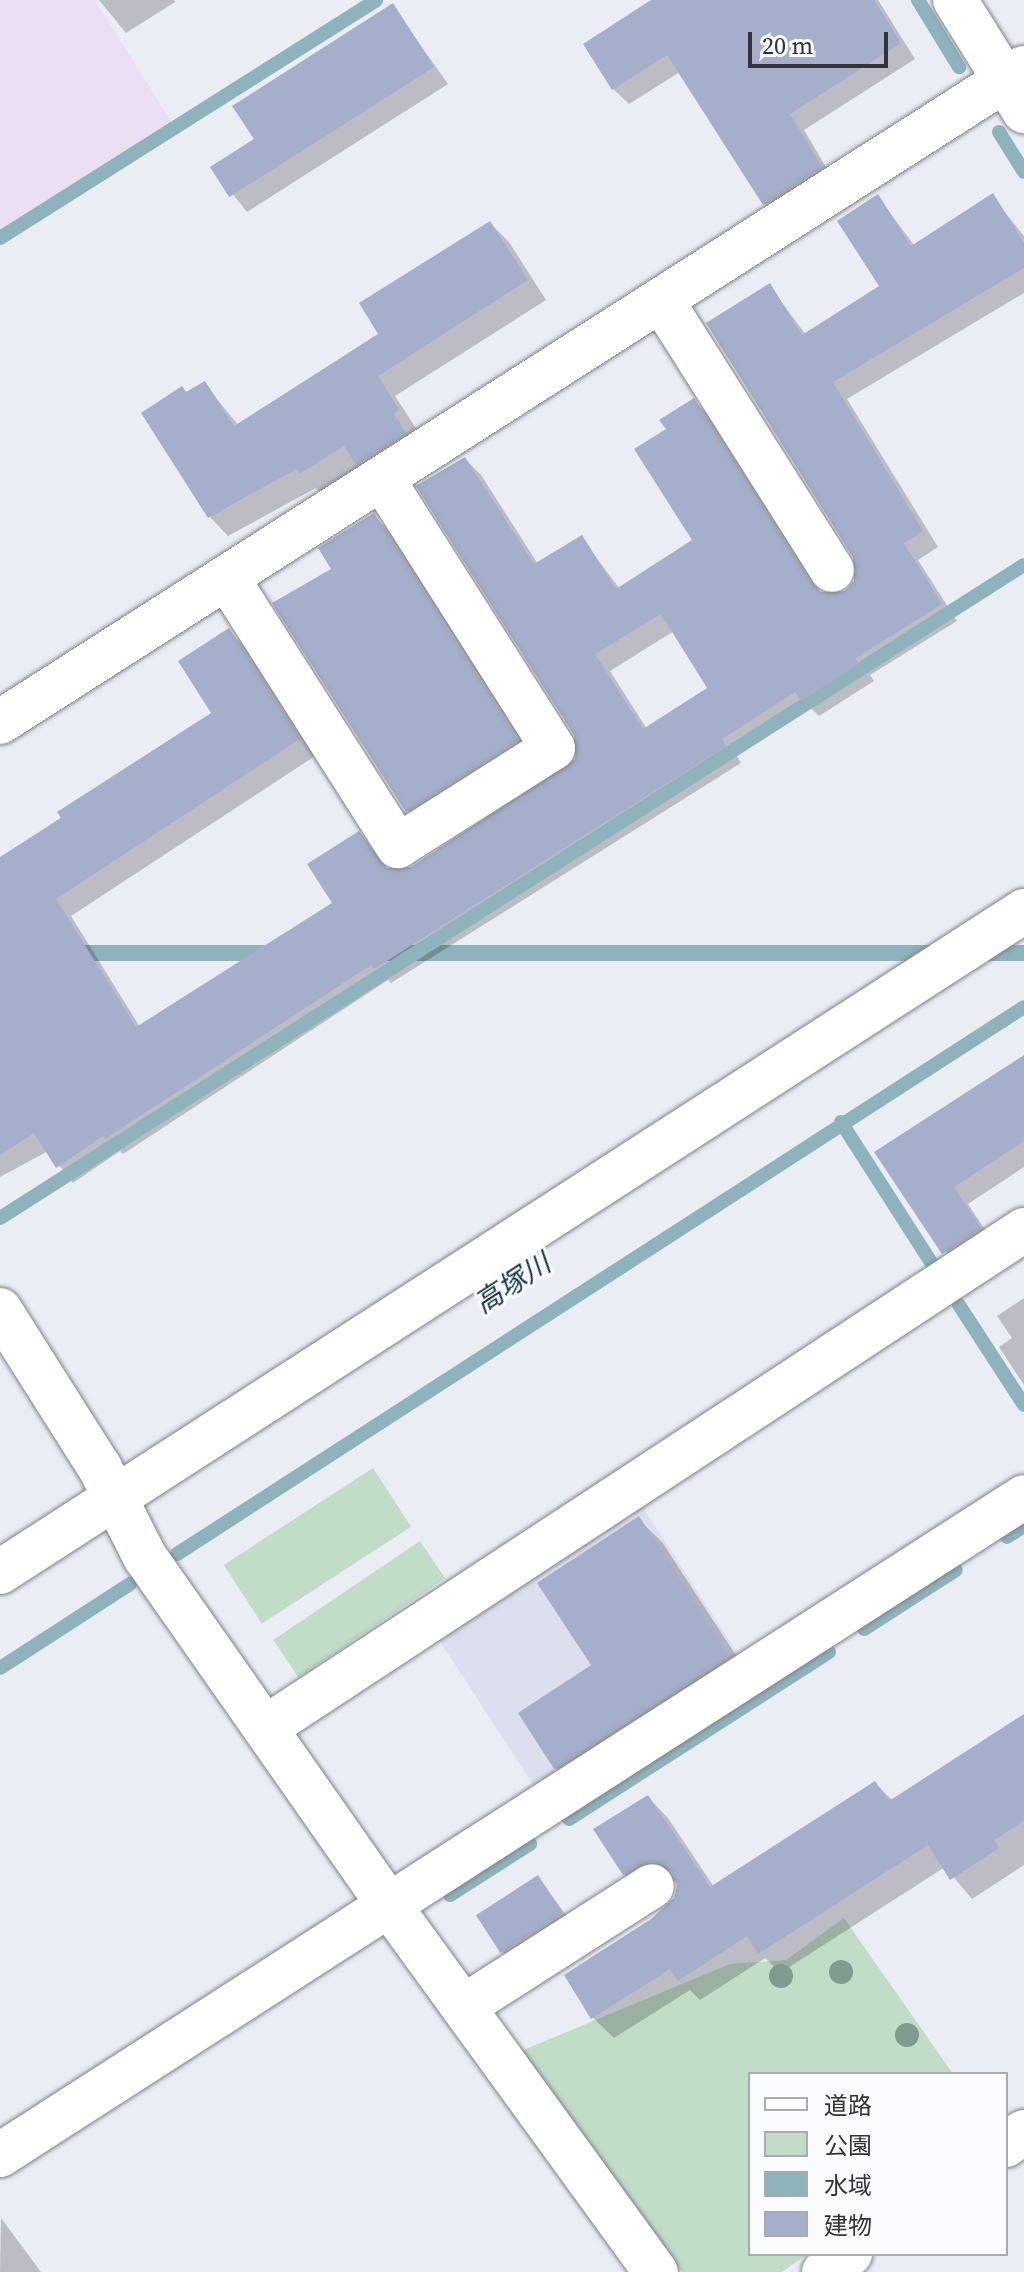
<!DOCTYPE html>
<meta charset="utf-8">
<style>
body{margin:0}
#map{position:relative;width:1024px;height:2272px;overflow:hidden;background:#ebedf5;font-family:"Source Serif 4","Noto Sans JP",serif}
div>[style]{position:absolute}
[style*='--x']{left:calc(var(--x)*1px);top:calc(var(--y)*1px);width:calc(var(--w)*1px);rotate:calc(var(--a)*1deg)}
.built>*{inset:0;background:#dce0ee;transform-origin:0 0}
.industrial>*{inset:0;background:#eadff3}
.green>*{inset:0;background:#c1ddc8;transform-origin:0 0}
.water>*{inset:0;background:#8eb3bc;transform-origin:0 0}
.shadow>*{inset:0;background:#0003}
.stream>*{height:14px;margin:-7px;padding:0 7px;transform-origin:7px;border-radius:7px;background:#8eb3bc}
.building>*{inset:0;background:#a5aeca;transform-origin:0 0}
.roads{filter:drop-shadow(0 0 2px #7f8188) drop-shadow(0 0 2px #7f8188)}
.minor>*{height:44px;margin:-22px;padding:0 22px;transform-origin:22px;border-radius:22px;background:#fff}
.trees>*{width:24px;height:24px;margin:-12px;border-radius:50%;background:#819b8e}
span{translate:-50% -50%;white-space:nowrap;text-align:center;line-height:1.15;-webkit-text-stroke:6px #fafbfe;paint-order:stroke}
.water-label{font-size:28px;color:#12373e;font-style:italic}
.legend{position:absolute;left:748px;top:2072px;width:260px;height:184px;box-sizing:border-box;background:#fafbfe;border:2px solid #aaabae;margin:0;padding:10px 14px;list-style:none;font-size:24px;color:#323336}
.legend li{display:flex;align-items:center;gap:16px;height:40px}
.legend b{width:40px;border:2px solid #aaabae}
.scale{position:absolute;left:748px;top:32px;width:140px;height:36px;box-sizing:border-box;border:4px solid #323336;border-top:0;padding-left:10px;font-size:24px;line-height:28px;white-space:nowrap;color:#323336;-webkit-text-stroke:6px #fafbfe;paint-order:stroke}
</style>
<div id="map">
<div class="built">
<div style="left:638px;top:1500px;width:185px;height:243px;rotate:57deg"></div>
</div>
<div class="industrial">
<div style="clip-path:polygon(0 0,95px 0,173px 124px,0 234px)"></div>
</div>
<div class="green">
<div style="left:373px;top:1468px;width:70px;height:178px;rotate:57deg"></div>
<div style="left:420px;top:1541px;width:45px;height:177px;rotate:56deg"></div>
<div style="clip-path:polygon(844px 1918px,953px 2074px,750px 2074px,750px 2254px,808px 2254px,782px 2272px,682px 2272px,521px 2051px,730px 1964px,786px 1960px)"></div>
</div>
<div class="water">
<div style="left:1024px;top:945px;width:16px;height:1219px;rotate:90deg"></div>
</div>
<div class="shadow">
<div style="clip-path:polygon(99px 0,174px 0,175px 2px,126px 33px)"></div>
<div style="clip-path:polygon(655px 0,878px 0,915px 59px,804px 130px,836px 184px,780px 219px,765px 204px,680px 72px,629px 104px,613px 89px)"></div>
<div style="clip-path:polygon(393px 6px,448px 84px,247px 212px,212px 168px,256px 139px)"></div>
<div style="clip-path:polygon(evenodd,992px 196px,1024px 236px,1024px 293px,847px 399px,938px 547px,918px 560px,957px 621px,870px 675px,874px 681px,819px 716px,811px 708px,736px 755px,741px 763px,391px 983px,388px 980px,123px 1154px,120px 1151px,73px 1183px,48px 1151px,0 1177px,0 859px,214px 714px,229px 631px,245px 647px,315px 756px,71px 916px,140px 1027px,335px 904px,358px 833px,389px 870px,411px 869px,577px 760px,576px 734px,465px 459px,481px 475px,538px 564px,581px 538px,620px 589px,694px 541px,669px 430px,694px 401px,710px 417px,822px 594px,846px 593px,856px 582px,855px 556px,769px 285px,806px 335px,881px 287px,878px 197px,914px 245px,992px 196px,674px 631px,710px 689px,647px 729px,610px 671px,674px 631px)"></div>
<div style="clip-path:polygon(490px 223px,509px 242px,546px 300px,395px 396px,417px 430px,320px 492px,316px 488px,228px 536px,209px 516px,187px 394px,204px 383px,238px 425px,381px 334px)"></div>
<div style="clip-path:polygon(374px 516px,390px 532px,534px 757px,424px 827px,407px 810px,334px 569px)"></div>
<div style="clip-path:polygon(1024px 1057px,1024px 1167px,968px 1204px,995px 1245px,959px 1269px,877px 1152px)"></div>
<div style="clip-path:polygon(1024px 1298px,1024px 1385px,999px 1347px,1012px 1338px,997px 1316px)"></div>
<div style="clip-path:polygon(638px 1519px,662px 1542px,752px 1680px,579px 1792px,556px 1768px,520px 1713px,593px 1665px)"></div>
<div style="clip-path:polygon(1024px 1724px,1024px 1865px,972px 1899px,945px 1867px,780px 1973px,765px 1958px,700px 2000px,690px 1990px,614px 2038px,593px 2018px,652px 1921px,676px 1899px,678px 1883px,673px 1881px,645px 1895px,624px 1874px,648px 1797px,668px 1818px,714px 1887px,875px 1783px,893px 1801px)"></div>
<div style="clip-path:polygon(538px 1877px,578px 1931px,519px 1969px,502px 1952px)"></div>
<div style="clip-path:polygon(1px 2218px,41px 2272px,0 2272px)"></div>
</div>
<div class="stream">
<div style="--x:918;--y:0;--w:79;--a:58.5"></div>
<div style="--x:999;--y:132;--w:47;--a:58"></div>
<div style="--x:0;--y:238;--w:445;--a:-32.3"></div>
<div style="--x:841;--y:1122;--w:172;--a:57.3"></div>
<div style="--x:0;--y:1218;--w:1214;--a:-32.53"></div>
<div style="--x:959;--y:1305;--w:119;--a:57"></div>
<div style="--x:1007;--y:1537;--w:20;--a:-33"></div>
<div style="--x:177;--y:1554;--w:1008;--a:-32.85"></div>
<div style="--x:864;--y:1629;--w:109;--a:-32.7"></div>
<div style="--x:0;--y:1668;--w:155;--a:-32.9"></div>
<div style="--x:569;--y:1819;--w:309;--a:-32.7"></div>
<div style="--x:450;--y:1895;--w:95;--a:-32.5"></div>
</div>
<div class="building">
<div style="clip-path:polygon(651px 0,874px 0,901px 43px,790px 114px,822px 167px,763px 205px,667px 55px,612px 90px,583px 44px)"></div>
<div style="clip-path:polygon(393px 3px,434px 67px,229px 197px,210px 167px,254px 139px,232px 106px)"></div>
<div style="clip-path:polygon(evenodd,993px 193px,1024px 243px,1024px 268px,833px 382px,923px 531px,904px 543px,942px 604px,856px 658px,859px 664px,801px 701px,795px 692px,722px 739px,726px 746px,374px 969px,371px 965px,105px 1139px,103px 1136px,56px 1168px,34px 1133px,0 1155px,0 857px,61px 818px,57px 812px,211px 713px,178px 661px,229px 628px,300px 739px,56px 899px,136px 1027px,332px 903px,307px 864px,359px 831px,386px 868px,411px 867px,575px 759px,574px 735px,416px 486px,465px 457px,534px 564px,582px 535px,616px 589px,692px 540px,634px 449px,666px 429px,659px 420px,694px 398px,811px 583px,821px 592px,845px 591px,854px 581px,853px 557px,706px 323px,770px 283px,802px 335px,879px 286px,837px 221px,878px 194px,911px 246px,993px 193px,661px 614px,707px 688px,643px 729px,595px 654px,661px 614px)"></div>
<div style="clip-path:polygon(490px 221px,528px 280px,378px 376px,399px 410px,394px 414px,406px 433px,356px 465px,344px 446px,299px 474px,296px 469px,208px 518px,141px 413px,182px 386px,186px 392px,205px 381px,234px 426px,378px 334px,359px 303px)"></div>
<div style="clip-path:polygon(374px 513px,518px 740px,406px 812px,272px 603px,331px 569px,318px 548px)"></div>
<div style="clip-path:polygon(1024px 1055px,1024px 1141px,954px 1187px,981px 1228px,942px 1254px,874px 1152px)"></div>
<div style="clip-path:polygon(639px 1516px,729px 1656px,554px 1769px,518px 1713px,591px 1665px,537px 1583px)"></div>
<div style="clip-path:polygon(1024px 1714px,1024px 1821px,994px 1840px,999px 1848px,950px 1880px,928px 1845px,758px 1954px,747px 1936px,678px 1981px,670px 1969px,591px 2019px,564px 1975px,651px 1919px,674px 1898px,677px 1886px,673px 1872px,652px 1861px,623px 1875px,593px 1829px,648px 1795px,710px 1887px,875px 1781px,889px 1801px)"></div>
<div style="left:538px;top:1875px;width:45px;height:74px;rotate:57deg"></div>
</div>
<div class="roads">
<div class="minor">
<div style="--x:955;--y:0;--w:131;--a:58.1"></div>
<div style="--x:662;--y:301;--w:318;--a:57.7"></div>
<div style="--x:227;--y:578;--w:318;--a:57.5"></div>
<div style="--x:398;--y:846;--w:183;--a:-32.3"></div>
<div style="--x:553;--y:748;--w:319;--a:-122.4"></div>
<div style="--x:0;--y:722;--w:1215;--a:-32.57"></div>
<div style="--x:0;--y:1310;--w:187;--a:57.7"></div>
<div style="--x:100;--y:1468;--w:100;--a:63.2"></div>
<div style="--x:145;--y:1557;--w:425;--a:55"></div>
<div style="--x:389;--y:1905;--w:454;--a:54"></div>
<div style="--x:0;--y:1572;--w:1219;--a:-32.84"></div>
<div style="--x:265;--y:1728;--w:908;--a:-33.27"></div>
<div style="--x:463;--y:2007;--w:224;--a:-32.6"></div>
<div style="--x:1006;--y:2145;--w:22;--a:-36"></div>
<div style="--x:0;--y:2155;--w:1217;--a:-32.72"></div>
<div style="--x:824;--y:2272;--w:32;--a:-35"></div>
</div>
</div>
<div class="trees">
<div style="left:841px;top:1972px"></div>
<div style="left:781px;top:1976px"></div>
<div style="left:907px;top:2035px"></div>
</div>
<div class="water-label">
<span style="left:512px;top:1283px;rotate:-33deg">高塚川</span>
</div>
<ul class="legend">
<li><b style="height:10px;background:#fff"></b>道路</li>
<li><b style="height:22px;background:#c1ddc8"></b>公園</li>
<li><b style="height:22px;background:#8eb3bc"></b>水域</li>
<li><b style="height:22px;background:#a5aeca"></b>建物</li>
</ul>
<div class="scale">20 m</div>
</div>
